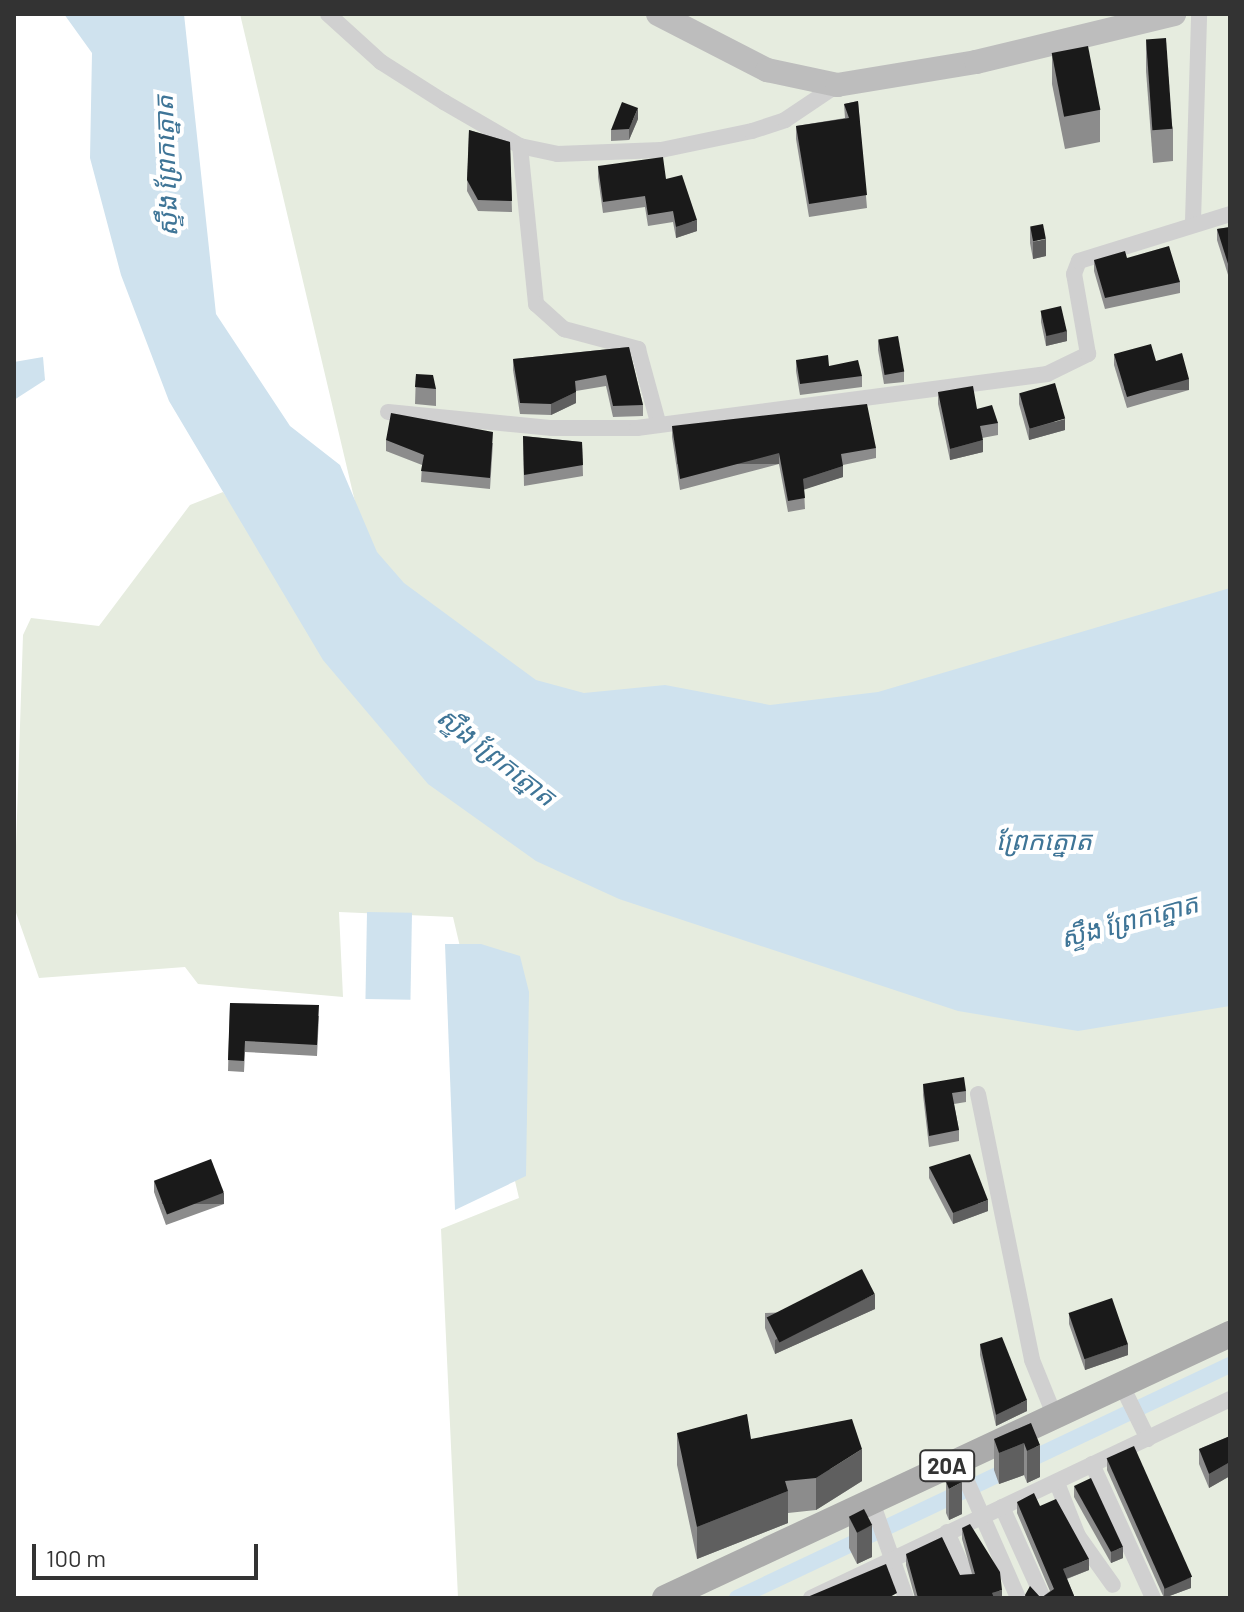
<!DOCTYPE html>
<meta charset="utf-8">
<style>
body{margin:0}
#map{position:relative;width:1244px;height:1612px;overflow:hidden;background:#fff;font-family:Barlow,"Noto Sans Khmer",sans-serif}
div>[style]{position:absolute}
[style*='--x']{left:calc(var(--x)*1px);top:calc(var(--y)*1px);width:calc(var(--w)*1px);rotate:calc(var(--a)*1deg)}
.green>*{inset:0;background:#e6ecdf}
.water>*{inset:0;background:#cfe2ee;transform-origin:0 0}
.canal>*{height:16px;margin:-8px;padding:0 8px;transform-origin:8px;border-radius:8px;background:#cfe2ee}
.minor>*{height:16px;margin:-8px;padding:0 8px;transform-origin:8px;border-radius:8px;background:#d0d0d0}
.secondary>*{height:24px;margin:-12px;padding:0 12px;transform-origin:12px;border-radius:12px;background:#bdbdbd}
.primary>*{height:26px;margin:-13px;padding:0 13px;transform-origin:13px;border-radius:13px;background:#ababab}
.wall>*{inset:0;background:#8c8c8c}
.shaded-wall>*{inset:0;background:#5f5f5f;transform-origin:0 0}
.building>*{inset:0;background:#1a1a1a;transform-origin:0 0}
span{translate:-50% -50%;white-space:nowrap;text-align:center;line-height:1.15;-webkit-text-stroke:8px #fff;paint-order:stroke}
.shield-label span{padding:2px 6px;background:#fff;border:2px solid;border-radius:6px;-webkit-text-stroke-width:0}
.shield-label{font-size:22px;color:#333;font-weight:700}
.water-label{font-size:26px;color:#3f7597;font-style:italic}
.frame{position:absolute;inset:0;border:16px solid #333;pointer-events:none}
.scale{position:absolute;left:32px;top:1544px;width:226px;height:36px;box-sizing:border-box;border:4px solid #333;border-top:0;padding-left:10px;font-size:24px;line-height:28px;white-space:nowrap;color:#333;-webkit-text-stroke:6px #fff;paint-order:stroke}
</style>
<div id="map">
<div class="green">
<div style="clip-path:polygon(240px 14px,1230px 14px,1230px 1598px,458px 1598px,441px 1229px,519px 1198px,453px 917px,339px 912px,343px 997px,198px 984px,185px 967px,39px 978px,14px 907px,23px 635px,31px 618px,99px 626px,190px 505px,223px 492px,418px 769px)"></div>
</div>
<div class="water">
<div style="clip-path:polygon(64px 14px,184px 14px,216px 314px,290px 426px,340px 465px,377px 552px,404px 583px,536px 680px,584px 693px,665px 685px,770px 705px,878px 692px,1230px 588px,1230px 1006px,1078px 1031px,958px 1011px,619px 899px,536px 861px,428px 784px,323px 660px,169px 401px,121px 275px,90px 158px,92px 53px)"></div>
<div style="clip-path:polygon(43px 357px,45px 380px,14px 400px,14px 362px)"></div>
<div style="left:367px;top:912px;width:45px;height:87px;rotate:1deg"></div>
<div style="clip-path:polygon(445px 944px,481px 944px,520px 956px,529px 992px,526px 1176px,455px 1210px)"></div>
</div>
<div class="canal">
<div style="--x:737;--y:1598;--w:545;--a:-25.3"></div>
</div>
<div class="minor">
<div style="--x:328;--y:14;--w:72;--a:42.2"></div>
<div style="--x:381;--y:62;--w:75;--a:32.4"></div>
<div style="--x:444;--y:102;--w:88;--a:30.1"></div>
<div style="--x:520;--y:146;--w:38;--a:12"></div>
<div style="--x:557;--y:154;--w:104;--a:-2.2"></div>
<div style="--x:661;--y:150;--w:93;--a:-11.8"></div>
<div style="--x:752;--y:131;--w:35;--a:-18"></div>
<div style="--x:785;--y:120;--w:63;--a:-33.9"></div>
<div style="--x:520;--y:146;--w:159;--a:84.2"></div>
<div style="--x:536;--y:304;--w:38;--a:42"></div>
<div style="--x:564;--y:329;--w:77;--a:15.1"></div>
<div style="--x:638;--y:349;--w:76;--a:74.7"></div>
<div style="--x:1193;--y:221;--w:207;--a:-88.3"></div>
<div style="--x:388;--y:412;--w:165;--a:5.6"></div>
<div style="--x:552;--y:428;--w:85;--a:0"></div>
<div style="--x:637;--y:428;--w:414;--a:-7.5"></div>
<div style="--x:1047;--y:374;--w:46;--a:-26"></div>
<div style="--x:1088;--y:354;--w:81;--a:-99.9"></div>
<div style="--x:1074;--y:274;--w:14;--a:-69"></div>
<div style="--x:1079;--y:261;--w:158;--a:-17.3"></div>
<div style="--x:978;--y:1094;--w:271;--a:78.5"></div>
<div style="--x:1032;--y:1360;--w:61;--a:68"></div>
<div style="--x:1122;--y:1386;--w:59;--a:63.9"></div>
<div style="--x:958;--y:1461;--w:150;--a:66.3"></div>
<div style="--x:1092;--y:1464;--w:147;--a:65.5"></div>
<div style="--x:1057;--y:1483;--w:57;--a:68.4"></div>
<div style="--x:1078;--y:1536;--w:60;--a:54.5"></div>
<div style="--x:872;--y:1502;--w:102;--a:70.5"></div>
<div style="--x:1002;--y:1507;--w:100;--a:65.7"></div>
<div style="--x:947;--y:1532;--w:50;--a:66.5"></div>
<div style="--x:811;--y:1598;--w:464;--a:-25.4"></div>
</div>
<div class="secondary">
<div style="--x:658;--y:14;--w:123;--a:27.2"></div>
<div style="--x:767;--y:70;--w:72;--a:12.1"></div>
<div style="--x:837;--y:85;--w:141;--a:-9.4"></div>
<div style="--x:976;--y:62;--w:204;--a:-13.6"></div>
</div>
<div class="primary">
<div style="--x:665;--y:1598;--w:624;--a:-25.04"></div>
</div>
<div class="wall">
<div style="clip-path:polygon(1146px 39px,1173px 129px,1173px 161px,1153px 163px,1146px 71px)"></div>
<div style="clip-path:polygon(1052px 53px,1100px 110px,1100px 142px,1065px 149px,1052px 84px)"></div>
<div style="clip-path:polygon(858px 101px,867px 208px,809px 217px,796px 139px,796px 126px,845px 118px,844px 104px)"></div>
<div style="clip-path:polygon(638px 119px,629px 140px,611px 141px,611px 130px)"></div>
<div style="clip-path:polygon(469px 130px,510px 142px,512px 212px,478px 211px,467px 191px)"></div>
<div style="clip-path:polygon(598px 166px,666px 179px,697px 231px,676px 238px,673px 222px,648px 226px,645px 207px,603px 213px,598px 177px)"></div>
<div style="clip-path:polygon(1030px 227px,1046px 256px,1033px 259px,1030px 243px)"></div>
<div style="clip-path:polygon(1230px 227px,1230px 281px,1217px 240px,1217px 229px)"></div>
<div style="clip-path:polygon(1127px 258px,1180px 282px,1180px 293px,1105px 309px,1094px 271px,1094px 260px)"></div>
<div style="clip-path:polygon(1041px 311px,1067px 341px,1046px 346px,1041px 322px)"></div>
<div style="clip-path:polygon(878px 340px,904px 371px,904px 382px,884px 384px,878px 350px)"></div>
<div style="clip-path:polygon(629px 347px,643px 405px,643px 416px,613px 417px,606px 386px,576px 391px,576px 403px,551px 415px,520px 414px,513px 370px,513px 359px)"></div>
<div style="clip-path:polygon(1114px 354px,1156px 361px,1189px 390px,1127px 408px,1114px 365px)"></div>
<div style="clip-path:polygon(796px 360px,829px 366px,862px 376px,862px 387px,800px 395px,796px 371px)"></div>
<div style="clip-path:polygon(416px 374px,436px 389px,436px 406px,415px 404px)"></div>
<div style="clip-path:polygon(938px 392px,977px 409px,998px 423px,998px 435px,982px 438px,983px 452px,950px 460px,938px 404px)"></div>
<div style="clip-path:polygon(1019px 393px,1065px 430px,1029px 440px,1019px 404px)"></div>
<div style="clip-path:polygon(672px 426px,876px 448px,876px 458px,843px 465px,843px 477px,804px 489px,805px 509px,788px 512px,779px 464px,680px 490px,672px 437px)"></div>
<div style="clip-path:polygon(523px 436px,582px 442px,583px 476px,524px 486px)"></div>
<div style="clip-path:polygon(386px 440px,493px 443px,490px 489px,421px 482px,422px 465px,386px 451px)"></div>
<div style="clip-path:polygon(230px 1003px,319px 1016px,317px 1056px,245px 1052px,244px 1072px,228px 1071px)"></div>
<div style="clip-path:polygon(923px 1084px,966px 1091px,966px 1102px,954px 1104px,959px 1130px,959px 1141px,929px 1147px,923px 1095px)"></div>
<div style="clip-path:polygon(929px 1167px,988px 1211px,953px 1224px,929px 1178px)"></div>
<div style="clip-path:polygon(154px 1181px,224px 1204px,166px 1225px,154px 1192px)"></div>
<div style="clip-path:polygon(875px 1309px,775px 1354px,765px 1328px,765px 1313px)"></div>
<div style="clip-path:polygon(1069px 1313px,1128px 1355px,1085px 1370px,1069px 1324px)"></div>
<div style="clip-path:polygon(980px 1344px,1027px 1411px,996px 1426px,980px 1355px)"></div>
<div style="clip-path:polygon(1031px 1423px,1040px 1477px,1027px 1483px,1024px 1475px,999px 1484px,994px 1470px,994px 1439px)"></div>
<div style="clip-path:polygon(677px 1433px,751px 1439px,862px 1481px,816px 1510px,788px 1513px,788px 1523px,697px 1559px,677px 1465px)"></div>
<div style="clip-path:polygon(1230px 1436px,1230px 1476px,1209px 1488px,1199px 1464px,1199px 1449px)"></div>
<div style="clip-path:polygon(1107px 1459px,1191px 1588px,1164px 1598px,1107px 1470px)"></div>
<div style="clip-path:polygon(946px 1482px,962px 1514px,949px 1520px,946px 1513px)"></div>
<div style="clip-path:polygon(1074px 1486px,1123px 1558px,1111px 1563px,1074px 1497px)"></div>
<div style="clip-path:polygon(1017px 1502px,1040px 1506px,1089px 1570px,1067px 1579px,1075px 1598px,1025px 1598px,1025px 1595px,1041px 1598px,1050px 1591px,1017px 1513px)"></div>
<div style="clip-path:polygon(849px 1517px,872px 1557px,857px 1564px,849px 1548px)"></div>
<div style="clip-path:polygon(962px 1528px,1002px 1598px,915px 1598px,906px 1565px,906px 1554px,960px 1575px,972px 1574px,962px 1539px)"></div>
</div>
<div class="shaded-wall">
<div style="clip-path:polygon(638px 108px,638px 119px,629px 140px,629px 129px)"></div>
<div style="clip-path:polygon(697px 220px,697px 231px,676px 238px,676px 227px)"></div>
<div style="clip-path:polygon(1046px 239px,1046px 256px,1033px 259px,1033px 242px)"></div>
<div style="clip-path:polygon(1067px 331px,1067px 341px,1046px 346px,1046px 335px)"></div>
<div style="left:1189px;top:379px;width:11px;height:65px;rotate:90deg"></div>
<div style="clip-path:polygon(576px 392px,576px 403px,551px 415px,551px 404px)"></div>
<div style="clip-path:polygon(1065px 419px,1065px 430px,1029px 440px,1029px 429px)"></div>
<div style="clip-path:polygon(983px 440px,983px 452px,950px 460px,950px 449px)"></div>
<div style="left:779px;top:453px;width:11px;height:102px;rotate:90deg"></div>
<div style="clip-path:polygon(843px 466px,843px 477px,803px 490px,803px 479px)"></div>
<div style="left:224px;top:1193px;width:11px;height:62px;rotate:90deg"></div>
<div style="clip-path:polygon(988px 1200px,988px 1211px,953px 1224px,953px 1213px)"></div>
<div style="clip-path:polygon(875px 1294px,875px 1309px,775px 1354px,775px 1340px)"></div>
<div style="clip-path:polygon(1128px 1344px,1128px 1355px,1085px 1370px,1085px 1359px)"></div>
<div style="clip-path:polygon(1027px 1400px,1027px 1411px,996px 1426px,996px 1415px)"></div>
<div style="clip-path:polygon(1024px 1443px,1024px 1475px,999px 1484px,999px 1453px)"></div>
<div style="clip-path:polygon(1040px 1445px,1040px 1477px,1027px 1483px,1027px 1451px)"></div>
<div style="clip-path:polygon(862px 1449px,862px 1481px,816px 1510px,816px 1478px)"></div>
<div style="clip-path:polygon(1230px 1462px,1230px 1476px,1209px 1488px,1209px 1474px)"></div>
<div style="clip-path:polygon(962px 1482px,962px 1514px,949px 1520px,949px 1489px)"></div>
<div style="clip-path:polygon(788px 1491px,788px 1523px,697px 1559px,697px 1527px)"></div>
<div style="clip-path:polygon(872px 1525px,872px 1557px,857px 1564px,857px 1532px)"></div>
<div style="clip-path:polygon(1123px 1547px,1123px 1558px,1111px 1563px,1111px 1552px)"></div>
<div style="clip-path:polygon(1089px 1559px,1089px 1570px,1063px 1580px,1063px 1569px)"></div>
<div style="clip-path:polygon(1191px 1577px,1191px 1588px,1164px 1598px,1164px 1587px)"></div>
<div style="clip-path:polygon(1002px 1590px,1002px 1598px,992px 1598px,992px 1593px)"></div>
</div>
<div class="building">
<div style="left:1166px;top:38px;width:91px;height:20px;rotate:86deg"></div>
<div style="left:1088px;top:46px;width:65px;height:37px;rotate:79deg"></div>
<div style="clip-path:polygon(858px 101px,867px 195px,809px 204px,796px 126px,849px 118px,844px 104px)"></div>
<div style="clip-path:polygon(622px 102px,638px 108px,629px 129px,611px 130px)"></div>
<div style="clip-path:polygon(469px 130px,510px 142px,512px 201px,478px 200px,467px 180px)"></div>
<div style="clip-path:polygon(663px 157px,666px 179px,682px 175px,697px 220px,676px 227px,673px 211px,648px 215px,645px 196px,603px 202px,598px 166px)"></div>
<div style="left:1043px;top:224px;width:15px;height:13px;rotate:79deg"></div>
<div style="clip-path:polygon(1230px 227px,1230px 270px,1217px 229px)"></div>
<div style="clip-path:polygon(1169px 246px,1180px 282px,1105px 298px,1094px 260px,1125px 251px,1127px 258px)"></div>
<div style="left:1061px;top:306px;width:26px;height:21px;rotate:77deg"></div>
<div style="left:898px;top:336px;width:36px;height:20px;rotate:80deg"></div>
<div style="clip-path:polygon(1151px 344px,1156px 361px,1182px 353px,1189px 379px,1127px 397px,1114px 354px)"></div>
<div style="clip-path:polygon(629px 347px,643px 405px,613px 406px,606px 375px,575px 381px,576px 392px,551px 404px,520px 403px,513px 359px)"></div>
<div style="clip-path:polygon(828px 355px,829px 366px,858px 360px,862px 376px,800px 384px,796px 360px)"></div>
<div style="clip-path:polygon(416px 374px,433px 375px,436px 389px,415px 387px)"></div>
<div style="left:1055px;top:383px;width:37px;height:37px;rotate:74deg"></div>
<div style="clip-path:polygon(973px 386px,977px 409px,992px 405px,998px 423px,980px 426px,983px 440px,950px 449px,938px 392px)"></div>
<div style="clip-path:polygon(867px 404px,876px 448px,841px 454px,843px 466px,803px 479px,805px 498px,788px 501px,779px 453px,680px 479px,672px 426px)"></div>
<div style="clip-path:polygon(391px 413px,493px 432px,490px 478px,421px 471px,424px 455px,386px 440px)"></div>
<div style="clip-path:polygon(523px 436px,582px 442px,583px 465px,524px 475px)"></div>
<div style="clip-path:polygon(230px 1003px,319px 1005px,317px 1045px,245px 1041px,244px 1061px,228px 1060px)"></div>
<div style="clip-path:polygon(964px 1077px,966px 1091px,952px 1093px,959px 1130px,929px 1136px,923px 1084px)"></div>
<div style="clip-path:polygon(970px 1154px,988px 1200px,953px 1213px,929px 1167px)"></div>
<div style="left:211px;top:1159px;width:36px;height:61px;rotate:69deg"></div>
<div style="left:862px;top:1269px;width:28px;height:107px;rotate:63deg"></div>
<div style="left:1112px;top:1298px;width:49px;height:46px;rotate:71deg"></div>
<div style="clip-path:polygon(1002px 1337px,1027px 1400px,996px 1415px,980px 1344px)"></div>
<div style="clip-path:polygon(747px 1414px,751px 1439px,852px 1419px,862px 1449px,816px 1478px,785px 1481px,788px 1491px,697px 1527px,677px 1433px)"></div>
<div style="clip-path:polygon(1031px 1423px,1040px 1445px,1027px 1451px,1024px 1443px,999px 1453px,994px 1439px)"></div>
<div style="clip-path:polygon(1230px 1436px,1230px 1462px,1209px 1474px,1199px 1449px)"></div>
<div style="left:1134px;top:1446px;width:143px;height:30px;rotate:66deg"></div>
<div style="clip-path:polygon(960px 1475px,962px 1482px,949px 1489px,946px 1482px)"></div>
<div style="clip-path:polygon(1091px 1478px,1123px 1547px,1111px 1552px,1074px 1486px)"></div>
<div style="clip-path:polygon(1034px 1493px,1040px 1506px,1056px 1499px,1089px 1559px,1063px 1569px,1075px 1598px,1026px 1598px,1025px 1595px,1030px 1586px,1041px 1598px,1054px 1589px,1017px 1502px)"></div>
<div style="left:864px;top:1509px;width:18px;height:17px;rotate:63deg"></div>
<div style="clip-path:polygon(970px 1524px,1000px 1572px,1002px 1590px,992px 1593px,994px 1598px,918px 1598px,906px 1554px,942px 1537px,960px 1575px,975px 1574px,962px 1528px)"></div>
<div style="clip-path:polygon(886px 1564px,897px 1593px,888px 1598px,805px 1598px)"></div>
</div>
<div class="shield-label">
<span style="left:947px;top:1466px">20A</span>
</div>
<div class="water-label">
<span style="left:165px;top:166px;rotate:-92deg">ស្ទឹង ព្រែកត្នោត</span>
<span style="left:497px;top:756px;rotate:38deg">ស្ទឹង ព្រែកត្នោត</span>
<span style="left:1044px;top:840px">ព្រែកត្នោត</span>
<span style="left:1129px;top:920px;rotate:-15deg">ស្ទឹង ព្រែកត្នោត</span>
</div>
<div class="frame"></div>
<div class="scale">100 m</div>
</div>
